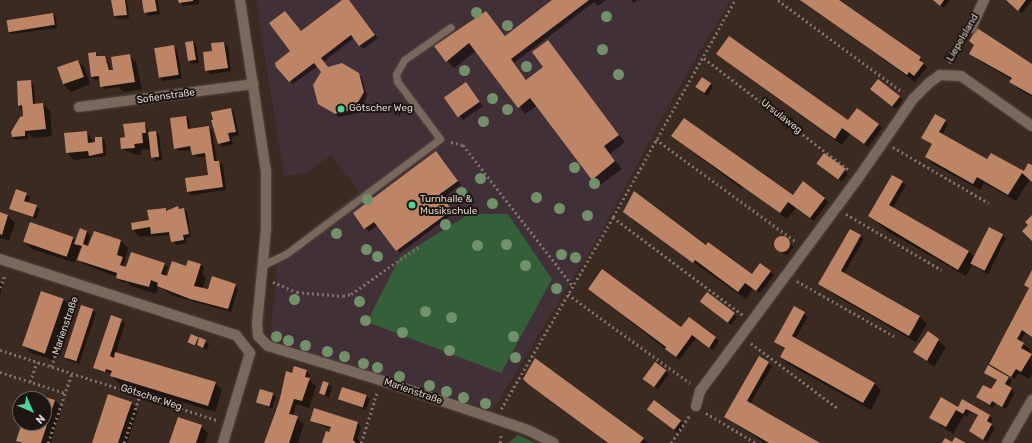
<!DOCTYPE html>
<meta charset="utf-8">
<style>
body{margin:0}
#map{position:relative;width:1032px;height:443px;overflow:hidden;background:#3a2a22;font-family:Rubik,sans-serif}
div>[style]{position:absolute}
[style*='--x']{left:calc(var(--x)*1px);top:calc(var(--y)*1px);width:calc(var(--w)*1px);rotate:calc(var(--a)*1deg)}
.education>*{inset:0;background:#423038}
.green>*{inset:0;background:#345f38}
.shadow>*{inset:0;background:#0007;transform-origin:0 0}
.building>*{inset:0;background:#be8466;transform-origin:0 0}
.round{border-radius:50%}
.path>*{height:2.5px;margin-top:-1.25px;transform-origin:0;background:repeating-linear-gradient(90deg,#7f716b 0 2px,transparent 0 5px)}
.roads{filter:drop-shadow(0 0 1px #554841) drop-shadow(0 0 1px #554841)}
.service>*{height:7px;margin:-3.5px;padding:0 3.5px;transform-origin:3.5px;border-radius:3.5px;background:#7a685e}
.minor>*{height:10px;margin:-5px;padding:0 5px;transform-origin:5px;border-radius:5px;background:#7a685e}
.trees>*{width:11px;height:11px;margin:-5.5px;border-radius:50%;background:#72916a}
.dots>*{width:11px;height:11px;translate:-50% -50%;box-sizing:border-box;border:2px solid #1c1511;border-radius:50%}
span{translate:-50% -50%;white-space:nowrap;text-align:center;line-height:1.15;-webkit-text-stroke:4px #1c1511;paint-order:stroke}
.street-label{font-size:10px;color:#dbd1cc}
.poi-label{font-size:10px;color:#dbd1cc}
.left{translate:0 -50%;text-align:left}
.north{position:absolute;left:12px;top:391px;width:40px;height:40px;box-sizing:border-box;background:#1c1511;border:1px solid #68605c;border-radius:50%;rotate:135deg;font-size:11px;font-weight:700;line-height:16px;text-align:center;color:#dbd1cc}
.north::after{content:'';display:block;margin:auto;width:14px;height:18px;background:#50d398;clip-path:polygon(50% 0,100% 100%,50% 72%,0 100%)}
</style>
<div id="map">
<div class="education">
<div style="clip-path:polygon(256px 0,730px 0,666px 110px,604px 227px,493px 410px,270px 340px,278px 255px,359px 192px,331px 155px,306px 173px,284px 176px)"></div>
</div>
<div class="green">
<div style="clip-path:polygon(469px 214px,508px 214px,552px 279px,501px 373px,367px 322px,400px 257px)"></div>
<div style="clip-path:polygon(518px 435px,535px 443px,508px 443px)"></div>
</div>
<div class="shadow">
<div style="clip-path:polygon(112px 0,127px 0,129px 18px,118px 19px,115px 16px)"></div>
<div style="clip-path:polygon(143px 0,158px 0,160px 14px,148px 16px,145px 12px)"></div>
<div style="clip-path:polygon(179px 0,199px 0,199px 4px,183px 6px)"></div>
<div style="clip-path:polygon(343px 0,349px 1px,378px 38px,363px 49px,354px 38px,323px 62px,328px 68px,359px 74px,362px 78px,367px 96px,358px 113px,339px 117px,319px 104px,322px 72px,318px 66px,293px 84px,290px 81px,291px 51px,301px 32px)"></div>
<div style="clip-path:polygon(554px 0,606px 0,598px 6px,594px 2px,514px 63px,527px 80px,544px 68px,547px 41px,625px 142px,610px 154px,622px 169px,599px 186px,538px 105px,525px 114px,476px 51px,454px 68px,447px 61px,486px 12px,506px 36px)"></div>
<div style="clip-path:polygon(631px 0,637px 0,634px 3px)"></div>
<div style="clip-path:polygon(801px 0,838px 0,920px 58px,927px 67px,915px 82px)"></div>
<div style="clip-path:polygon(933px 0,950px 0,944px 8px)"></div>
<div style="clip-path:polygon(1007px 0,1032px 0,1022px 13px)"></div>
<div style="clip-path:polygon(53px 14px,56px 17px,57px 28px,11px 34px,8px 31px)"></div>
<div style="clip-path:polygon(193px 42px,196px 45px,199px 63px,192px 64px,189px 60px)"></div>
<div style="clip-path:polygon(224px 43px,228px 46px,231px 71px,210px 74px,206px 70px,213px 51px,212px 44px)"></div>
<div style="clip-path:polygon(174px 46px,177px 50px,182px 78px,163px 81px,160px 78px)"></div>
<div style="clip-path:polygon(971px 53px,1032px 65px,1032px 97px,1018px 89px,1012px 80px,978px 60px)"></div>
<div style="clip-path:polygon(95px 54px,108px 61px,111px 71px,115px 73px,129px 55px,136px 62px,142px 89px,124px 92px,118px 87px,104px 89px,100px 79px,95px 80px,92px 76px)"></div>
<div style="clip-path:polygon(717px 54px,848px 121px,858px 109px,882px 128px,868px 147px,850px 134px,842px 145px)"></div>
<div style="clip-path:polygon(78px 61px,85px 68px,90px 84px,71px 92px,64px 85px,58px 67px)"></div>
<div style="clip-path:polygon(30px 81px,34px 85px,35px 105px,43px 104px,50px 111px,52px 136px,33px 138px,28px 133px,28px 139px,16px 140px,13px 137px,25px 119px,19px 105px)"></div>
<div style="clip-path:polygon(710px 84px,713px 87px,707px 96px,699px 90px)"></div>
<div style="clip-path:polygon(469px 87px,483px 106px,463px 120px,446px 98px)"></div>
<div style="clip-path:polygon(875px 93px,899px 97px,903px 100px,896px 109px)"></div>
<div style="clip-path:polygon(231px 109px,234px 112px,239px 135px,231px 137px,233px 144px,222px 147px,219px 143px)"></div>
<div style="clip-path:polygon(186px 117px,189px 120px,190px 130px,209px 127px,212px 131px,217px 162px,223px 165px,226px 190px,192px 195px,188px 192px,209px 176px,206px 157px,197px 157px,192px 150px,179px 151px,175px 148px)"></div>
<div style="clip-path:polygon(945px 121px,948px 124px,942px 135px,987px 161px,1024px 173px,1032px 166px,1032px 181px,1030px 179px,1016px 201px,984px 183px,980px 190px,933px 164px,926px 157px,933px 145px,922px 138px)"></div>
<div style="clip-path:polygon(145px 123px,149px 133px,155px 132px,159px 135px,162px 160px,155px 161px,151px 149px,141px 150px,141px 155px,136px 155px,122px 149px,126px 138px)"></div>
<div style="clip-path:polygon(87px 132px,94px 143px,102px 138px,105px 141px,106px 156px,74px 160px,67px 152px)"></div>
<div style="clip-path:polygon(672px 136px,793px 196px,824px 198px,828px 202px,814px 221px,796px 208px,787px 219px,780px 214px,788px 200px,779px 213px,744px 187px,742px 189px)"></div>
<div style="clip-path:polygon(440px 156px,461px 185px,443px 198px,454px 213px,400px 253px,378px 225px,369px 232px,354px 213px)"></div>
<div style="clip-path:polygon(821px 166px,845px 170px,848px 174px,842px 182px)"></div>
<div style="clip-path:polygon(902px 182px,906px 185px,893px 208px,969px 251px,975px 258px,1002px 234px,1006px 238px,988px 274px,972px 265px,966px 276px,887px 231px,870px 216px)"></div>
<div style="clip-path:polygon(26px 194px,30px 197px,28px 203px,40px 209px,36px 219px,10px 209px)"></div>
<div style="clip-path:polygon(641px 198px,752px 276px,770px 271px,774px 275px,760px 293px,753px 288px,746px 299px,637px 223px,631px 218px)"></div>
<div style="clip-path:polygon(175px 208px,184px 209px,187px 212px,191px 237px,186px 238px,187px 243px,176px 245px,171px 235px,140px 237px,133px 230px,150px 221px,165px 209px,168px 211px)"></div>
<div style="clip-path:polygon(0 213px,8px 216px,15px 223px,9px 241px,0 238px)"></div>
<div style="clip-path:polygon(30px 223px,77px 240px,86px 232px,90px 235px,87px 247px,121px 241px,128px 248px,123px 268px,164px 264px,168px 267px,165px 276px,168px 277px,187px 267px,201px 265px,204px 268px,202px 274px,206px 278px,202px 289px,235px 285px,238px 289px,231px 312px,171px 295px,159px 285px,156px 294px,131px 286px,126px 281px,125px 283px,120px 281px,117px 277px,82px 263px,79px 259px,82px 248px,80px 248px,75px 263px,32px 249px,24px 242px)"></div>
<div style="clip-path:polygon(860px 236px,864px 239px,844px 274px,920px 317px,927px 324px,916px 342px,838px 297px,820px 284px)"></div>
<div style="left:781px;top:237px;width:16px;height:11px;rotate:38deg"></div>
<div style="clip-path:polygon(1032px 272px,1032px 337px,1026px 332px,1020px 342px,1031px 350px,1032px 373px,1029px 379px,1018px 373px,1015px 379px,1006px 375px,1012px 381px,1008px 387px,1015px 393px,1006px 409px,996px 403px,993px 408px,977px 397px,992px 391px,997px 381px,985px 373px,996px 370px,990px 364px,993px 355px,1030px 290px,1025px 285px)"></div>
<div style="clip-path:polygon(0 282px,3px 285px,0 295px)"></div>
<div style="clip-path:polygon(589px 289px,681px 328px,689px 318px,719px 341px,713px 350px,696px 338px,679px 360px)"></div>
<div style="clip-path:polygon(64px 300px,71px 307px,53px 360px,31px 353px,24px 346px)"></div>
<div style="clip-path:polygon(701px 302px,734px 313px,737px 317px,731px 325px)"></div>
<div style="clip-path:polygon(794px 307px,808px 317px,795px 339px,874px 383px,881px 390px,871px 410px,788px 364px,781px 357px,785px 349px,775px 342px)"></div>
<div style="clip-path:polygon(92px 310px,96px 313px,79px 364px,68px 360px,65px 357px)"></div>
<div style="clip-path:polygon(111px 316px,125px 323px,116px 353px,215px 383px,222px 390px,215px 412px,119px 383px,112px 376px,113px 373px,98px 371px,94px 367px)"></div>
<div style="clip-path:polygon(928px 333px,946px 347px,934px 367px,915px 351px)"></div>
<div style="clip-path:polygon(197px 338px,209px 344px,207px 350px,189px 342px)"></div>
<div style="clip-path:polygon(759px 357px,772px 366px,750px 404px,818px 443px,765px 443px,725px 417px)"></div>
<div style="clip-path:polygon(655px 363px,669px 374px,658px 389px,647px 382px)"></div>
<div style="clip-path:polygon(306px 371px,310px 375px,308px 379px,316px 386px,309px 408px,296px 404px,293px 416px,304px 424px,298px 443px,265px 443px,275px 410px,280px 412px,280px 394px,287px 372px,296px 375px)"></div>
<div style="clip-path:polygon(323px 382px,332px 387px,329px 398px,320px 393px)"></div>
<div style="clip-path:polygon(530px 384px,643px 439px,648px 443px,607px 443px)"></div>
<div style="clip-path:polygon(33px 394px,55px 401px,62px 408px,51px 443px,20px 443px,17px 441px,23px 423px,44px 423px,44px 399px,31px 399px)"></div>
<div style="clip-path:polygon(273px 394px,276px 397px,272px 409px,257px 402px)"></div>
<div style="clip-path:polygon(109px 396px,131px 403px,138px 410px,127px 443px,92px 443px)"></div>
<div style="clip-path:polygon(366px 396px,370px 399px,366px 410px,339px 399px)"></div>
<div style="clip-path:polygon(963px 400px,993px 419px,990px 424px,995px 428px,987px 442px,970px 431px,978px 416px,970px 412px,967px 417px,964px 415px,953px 434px,930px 418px,958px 408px)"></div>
<div style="clip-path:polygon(654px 401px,684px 424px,678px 433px,651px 413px)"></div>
<div style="clip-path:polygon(315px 410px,358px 423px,361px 427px,357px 439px,361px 443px,323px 443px,331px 429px,311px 421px)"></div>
<div style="clip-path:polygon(201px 426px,208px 433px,205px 443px,170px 443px)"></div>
</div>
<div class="building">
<div style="clip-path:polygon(111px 0,125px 0,127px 15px,114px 16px)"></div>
<div style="clip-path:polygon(142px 0,155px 0,157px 11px,144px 13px)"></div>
<div style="clip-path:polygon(178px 0,193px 0,193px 1px,179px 3px)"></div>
<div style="clip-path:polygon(342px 0,349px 0,375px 35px,359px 46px,351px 35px,321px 58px,328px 67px,342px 63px,359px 73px,364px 92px,354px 109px,335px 114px,318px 104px,313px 85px,321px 72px,314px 63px,289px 82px,276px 67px,275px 63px,290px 51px,269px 23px,285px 11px,301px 31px)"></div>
<div style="clip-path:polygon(552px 0,589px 0,511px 59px,526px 80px,543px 67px,532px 52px,548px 40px,619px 135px,604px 146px,615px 161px,592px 180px,530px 98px,518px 108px,469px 43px,446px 62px,434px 46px,486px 11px,505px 36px)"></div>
<div style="clip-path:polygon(800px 0,839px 0,921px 57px,919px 60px,924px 63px,914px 76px,909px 72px,907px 75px)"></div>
<div style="clip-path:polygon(933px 0,944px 0,940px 6px)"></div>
<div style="clip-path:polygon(1006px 0,1026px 0,1018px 11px)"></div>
<div style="left:53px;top:13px;width:12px;height:47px;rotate:81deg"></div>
<div style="clip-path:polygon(977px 28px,1032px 64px,1032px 95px,1009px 82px,1012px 78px,969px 54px,974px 45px,969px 41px)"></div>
<div style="clip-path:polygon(729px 36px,848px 120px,857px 108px,879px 124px,864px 144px,842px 128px,835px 139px,716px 54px)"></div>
<div style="left:193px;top:41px;width:19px;height:8px;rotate:81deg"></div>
<div style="clip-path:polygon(224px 42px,228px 68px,205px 71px,203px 52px,212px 51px,211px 43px)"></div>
<div style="left:174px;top:45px;width:30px;height:20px;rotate:81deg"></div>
<div style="clip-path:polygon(96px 52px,96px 56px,105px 56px,109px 70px,113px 70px,111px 57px,130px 54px,135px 82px,100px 87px,99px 76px,91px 77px,88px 53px)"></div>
<div style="left:78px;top:60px;width:18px;height:22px;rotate:71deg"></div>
<div style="left:702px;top:77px;width:11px;height:12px;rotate:34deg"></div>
<div style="left:878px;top:79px;width:28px;height:13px;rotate:38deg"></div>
<div style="clip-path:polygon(31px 80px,33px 104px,43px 103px,46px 129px,25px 131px,25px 136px,12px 137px,11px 132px,20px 117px,23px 116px,22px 105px,18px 106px,17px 81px)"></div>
<div style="left:466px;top:82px;width:24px;height:27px;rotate:55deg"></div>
<div style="clip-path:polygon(231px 108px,236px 132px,228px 133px,230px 141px,218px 144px,211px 120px,213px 120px,211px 112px)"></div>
<div style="clip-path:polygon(935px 114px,946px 120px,939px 132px,987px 159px,991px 153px,1024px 171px,1028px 163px,1032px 165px,1032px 182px,1022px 173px,1008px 195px,977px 177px,973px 184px,925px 157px,932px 144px,921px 138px)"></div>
<div style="clip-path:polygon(186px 116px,188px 129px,209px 126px,214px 161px,219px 161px,223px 187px,187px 192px,185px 178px,208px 175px,205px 153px,192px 155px,190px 146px,174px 149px,170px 118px)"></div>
<div style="clip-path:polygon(684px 118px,793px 195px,803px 181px,825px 198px,810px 218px,788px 202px,780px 213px,671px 136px)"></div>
<div style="clip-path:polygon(145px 122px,146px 133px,142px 133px,143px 143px,134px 144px,135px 148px,121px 149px,120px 138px,125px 137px,123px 124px)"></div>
<div style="clip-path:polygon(87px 131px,88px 143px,95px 142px,95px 137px,102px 137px,103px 153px,89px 156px,88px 151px,66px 153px,64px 133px)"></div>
<div style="left:156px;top:131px;width:26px;height:8px;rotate:83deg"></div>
<div style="clip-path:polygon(436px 151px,458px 181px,440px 194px,452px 210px,396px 251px,374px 222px,364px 229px,353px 213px)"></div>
<div style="left:824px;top:153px;width:27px;height:13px;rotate:36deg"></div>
<div style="clip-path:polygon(892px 175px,903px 181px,889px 205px,969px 251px,958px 270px,868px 216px)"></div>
<div style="clip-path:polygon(16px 189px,27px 193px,24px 201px,37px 205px,33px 217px,9px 209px)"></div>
<div style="clip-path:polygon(634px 191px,706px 245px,708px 242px,752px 274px,760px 263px,771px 271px,756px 291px,745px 283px,738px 292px,695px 260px,693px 263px,623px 212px)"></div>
<div style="clip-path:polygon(178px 206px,179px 209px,184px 208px,189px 234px,183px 235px,184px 240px,171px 242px,169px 232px,151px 234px,150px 227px,132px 230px,131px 223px,149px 220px,147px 210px,166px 208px,166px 211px)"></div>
<div style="clip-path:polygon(0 212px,8px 215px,2px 235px,0 234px)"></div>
<div style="clip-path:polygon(1032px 215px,1032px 241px,1022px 231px,1028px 225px,1025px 222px)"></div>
<div style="left:30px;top:222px;width:46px;height:21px;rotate:19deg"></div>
<div style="left:989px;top:227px;width:16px;height:41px;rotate:27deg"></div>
<div style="clip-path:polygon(80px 228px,87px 231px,83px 244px,88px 246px,94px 231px,121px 240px,117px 255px,123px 257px,120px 265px,126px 267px,131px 252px,165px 263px,161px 274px,167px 276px,172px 261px,186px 266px,188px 260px,201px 264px,194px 286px,208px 289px,212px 276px,236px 284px,228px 309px,190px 299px,157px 286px,158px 283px,151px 280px,149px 287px,119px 279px,116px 278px,117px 273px,77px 260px,82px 246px,74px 244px)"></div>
<div style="clip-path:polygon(850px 229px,861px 235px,841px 271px,920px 316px,909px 336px,818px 284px)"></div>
<div class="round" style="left:774px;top:236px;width:16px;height:16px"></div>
<div style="clip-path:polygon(602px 269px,681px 327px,689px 317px,716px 337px,709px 348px,692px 335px,676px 357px,665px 349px,666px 347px,588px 289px)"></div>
<div style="clip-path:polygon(1032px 270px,1032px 337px,1022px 330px,1017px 339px,1024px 343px,1021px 348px,1032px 354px,1021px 372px,1016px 369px,1011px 377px,989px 364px,1029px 288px,1024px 285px)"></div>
<div style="left:41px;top:291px;width:24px;height:58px;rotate:19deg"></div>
<div style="left:707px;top:292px;width:35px;height:12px;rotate:37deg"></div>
<div style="left:81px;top:305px;width:13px;height:55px;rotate:18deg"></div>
<div style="clip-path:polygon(794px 306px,805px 312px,792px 336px,875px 383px,863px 403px,780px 357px,785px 348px,774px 342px)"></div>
<div style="clip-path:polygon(111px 315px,122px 319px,110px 356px,114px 358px,115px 352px,216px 382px,208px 406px,110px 376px,112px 371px,106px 369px,105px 372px,93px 368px)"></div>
<div style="clip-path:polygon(928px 331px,939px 339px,927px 361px,913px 352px)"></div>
<div style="left:191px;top:334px;width:8px;height:9px;rotate:23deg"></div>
<div style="clip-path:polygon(199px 337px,206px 340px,203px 348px,197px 345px)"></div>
<div style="clip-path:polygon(759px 356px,769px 362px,747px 401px,820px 443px,769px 443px,724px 417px)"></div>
<div style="clip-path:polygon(535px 358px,644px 438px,640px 443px,608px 443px,528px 384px,523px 379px)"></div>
<div style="left:655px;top:362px;width:14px;height:21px;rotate:36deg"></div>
<div style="clip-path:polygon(988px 365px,1009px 377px,1005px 384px,1012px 388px,1002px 407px,992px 401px,990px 405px,976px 397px,983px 385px,991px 389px,997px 380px,984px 373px)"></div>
<div style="clip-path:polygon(294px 366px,307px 370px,305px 377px,310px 378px,302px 401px,294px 399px,289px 414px,298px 416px,289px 443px,264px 443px,279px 402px,286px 371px,292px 373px)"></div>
<div style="left:323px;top:381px;width:6px;height:13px;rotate:18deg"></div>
<div style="left:342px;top:387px;width:26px;height:13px;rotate:18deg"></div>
<div style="left:260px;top:389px;width:14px;height:14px;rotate:17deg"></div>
<div style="clip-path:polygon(32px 393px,55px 400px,41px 443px,23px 443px,16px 441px,22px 423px,44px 423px,44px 399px,30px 399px)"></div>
<div style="clip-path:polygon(108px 394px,132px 402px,127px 416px,118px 443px,92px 443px)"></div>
<div style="clip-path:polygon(941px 397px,958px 407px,962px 399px,990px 415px,987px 421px,992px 424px,983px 440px,969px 431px,978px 415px,966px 409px,963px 414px,956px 410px,946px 427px,929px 418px)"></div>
<div style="left:654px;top:400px;width:34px;height:12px;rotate:37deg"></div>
<div style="clip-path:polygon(314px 408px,358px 422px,353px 440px,356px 443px,322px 443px,326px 431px,329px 432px,331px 427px,310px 421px)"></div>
<div style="clip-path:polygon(178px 417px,202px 425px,196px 443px,169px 443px)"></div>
<div style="clip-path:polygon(955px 437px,966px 443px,942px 443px,945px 438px,952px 442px)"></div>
</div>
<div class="path">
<div style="--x:778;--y:0;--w:155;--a:36.4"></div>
<div style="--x:704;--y:58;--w:183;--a:37.7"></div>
<div style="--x:949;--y:63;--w:30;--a:-57"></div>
<div style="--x:656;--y:139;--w:174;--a:36.3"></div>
<div style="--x:451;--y:142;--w:12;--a:14"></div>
<div style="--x:463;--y:145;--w:179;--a:52"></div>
<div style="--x:893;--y:147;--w:111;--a:30.3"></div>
<div style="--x:846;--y:214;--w:111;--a:30.3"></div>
<div style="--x:613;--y:217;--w:163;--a:37"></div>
<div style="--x:797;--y:281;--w:112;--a:29.6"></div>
<div style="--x:273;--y:282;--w:26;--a:23"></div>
<div style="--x:297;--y:292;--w:46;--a:5"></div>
<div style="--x:343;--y:296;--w:8;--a:-14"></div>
<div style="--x:351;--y:294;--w:82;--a:-35"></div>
<div style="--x:0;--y:288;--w:15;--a:-70"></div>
<div style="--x:568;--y:294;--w:151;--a:36.1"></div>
<div style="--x:751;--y:343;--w:110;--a:36.9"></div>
<div style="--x:0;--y:350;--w:228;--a:17.9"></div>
<div style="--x:51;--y:367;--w:75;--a:-70.6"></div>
<div style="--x:0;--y:372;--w:68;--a:17.9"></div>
<div style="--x:30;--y:382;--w:21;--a:-71"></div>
<div style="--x:501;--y:409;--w:222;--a:-59.7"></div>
<div style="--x:613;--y:217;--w:249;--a:-60.7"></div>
<div style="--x:706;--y:413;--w:58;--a:31"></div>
<div style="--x:48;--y:443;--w:74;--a:-71.1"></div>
<div style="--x:124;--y:443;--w:52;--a:-71.9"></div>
<div style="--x:361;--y:443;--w:53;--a:-72.6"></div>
<div style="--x:500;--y:443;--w:9;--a:-84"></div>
<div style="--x:671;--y:443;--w:34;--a:-56"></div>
</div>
<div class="roads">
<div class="service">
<div style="--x:263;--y:265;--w:25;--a:-26"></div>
<div style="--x:286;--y:254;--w:192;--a:-36.8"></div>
<div style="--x:440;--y:139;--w:72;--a:-126.6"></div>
<div style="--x:397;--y:81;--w:7;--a:-98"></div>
<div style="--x:396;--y:74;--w:16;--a:-60"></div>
<div style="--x:404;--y:60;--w:57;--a:-35.1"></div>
</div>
<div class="minor">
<div style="--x:240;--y:0;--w:174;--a:81.4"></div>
<div style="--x:266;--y:172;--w:57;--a:90"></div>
<div style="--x:266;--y:229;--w:95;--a:95.4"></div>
<div style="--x:257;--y:324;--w:12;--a:85"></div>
<div style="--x:258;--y:336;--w:14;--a:45"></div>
<div style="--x:268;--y:346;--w:117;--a:16.9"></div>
<div style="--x:380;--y:380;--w:156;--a:18.7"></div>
<div style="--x:528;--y:430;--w:29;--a:27"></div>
<div style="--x:971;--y:28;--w:31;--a:-65"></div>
<div style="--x:79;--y:107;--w:176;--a:-7.5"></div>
<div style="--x:0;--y:259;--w:248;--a:17.9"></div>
<div style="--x:236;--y:335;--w:23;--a:52"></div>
<div style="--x:250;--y:353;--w:94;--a:106.7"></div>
<div style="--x:696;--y:406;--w:16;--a:-75"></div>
<div style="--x:700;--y:391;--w:267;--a:-53.4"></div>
<div style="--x:859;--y:177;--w:95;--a:-55.3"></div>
<div style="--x:913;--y:99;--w:23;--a:-45"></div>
<div style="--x:929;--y:83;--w:14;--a:-36"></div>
<div style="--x:940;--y:75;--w:21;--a:3"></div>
<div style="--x:961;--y:76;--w:87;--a:35.2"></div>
<div style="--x:1007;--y:443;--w:50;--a:-59.8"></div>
</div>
</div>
<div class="trees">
<div style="left:476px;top:12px"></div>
<div style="left:606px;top:16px"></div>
<div style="left:507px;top:25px"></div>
<div style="left:602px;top:49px"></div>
<div style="left:526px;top:66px"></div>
<div style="left:464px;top:70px"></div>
<div style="left:618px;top:74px"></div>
<div style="left:492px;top:98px"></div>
<div style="left:507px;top:109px"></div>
<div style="left:483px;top:121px"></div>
<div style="left:574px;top:167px"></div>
<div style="left:480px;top:178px"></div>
<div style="left:594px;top:183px"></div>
<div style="left:461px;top:192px"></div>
<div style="left:536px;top:197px"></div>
<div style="left:367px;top:199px"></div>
<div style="left:492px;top:203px"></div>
<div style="left:559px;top:208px"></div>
<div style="left:587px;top:215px"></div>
<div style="left:445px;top:224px"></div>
<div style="left:336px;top:233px"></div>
<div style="left:506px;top:244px"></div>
<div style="left:477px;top:245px"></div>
<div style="left:366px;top:249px"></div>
<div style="left:561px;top:254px"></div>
<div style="left:377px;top:256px"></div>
<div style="left:575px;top:257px"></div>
<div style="left:525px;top:265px"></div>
<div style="left:556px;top:288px"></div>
<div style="left:294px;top:299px"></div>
<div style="left:359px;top:301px"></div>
<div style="left:425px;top:311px"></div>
<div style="left:451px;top:317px"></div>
<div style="left:365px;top:320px"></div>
<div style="left:402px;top:332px"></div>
<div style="left:276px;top:336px"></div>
<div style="left:513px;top:336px"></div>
<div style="left:288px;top:340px"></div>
<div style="left:305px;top:345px"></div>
<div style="left:449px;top:350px"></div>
<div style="left:327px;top:351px"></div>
<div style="left:344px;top:356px"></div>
<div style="left:515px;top:357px"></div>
<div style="left:363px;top:363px"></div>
<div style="left:377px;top:367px"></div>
<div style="left:399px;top:376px"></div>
<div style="left:429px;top:385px"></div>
<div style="left:446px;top:391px"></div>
<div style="left:463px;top:397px"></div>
<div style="left:485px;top:403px"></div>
</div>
<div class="dots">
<div style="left:341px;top:109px;background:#50d398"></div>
<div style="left:412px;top:205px;background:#50d398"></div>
</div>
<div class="street-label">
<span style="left:963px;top:38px;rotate:-60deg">Liepelsland</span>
<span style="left:166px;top:97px;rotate:-8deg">Sofienstraße</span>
<span style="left:781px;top:117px;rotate:38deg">Ursulaweg</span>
<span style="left:66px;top:326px;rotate:-71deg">Marienstraße</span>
<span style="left:413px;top:392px;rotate:19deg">Marienstraße</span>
<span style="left:151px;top:398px;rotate:18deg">Götscher Weg</span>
</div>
<div class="poi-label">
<span class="left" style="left:349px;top:109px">Götscher Weg</span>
<span class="left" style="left:420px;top:205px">Turnhalle &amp;<br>Musikschule</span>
</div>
<div class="north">N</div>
</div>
